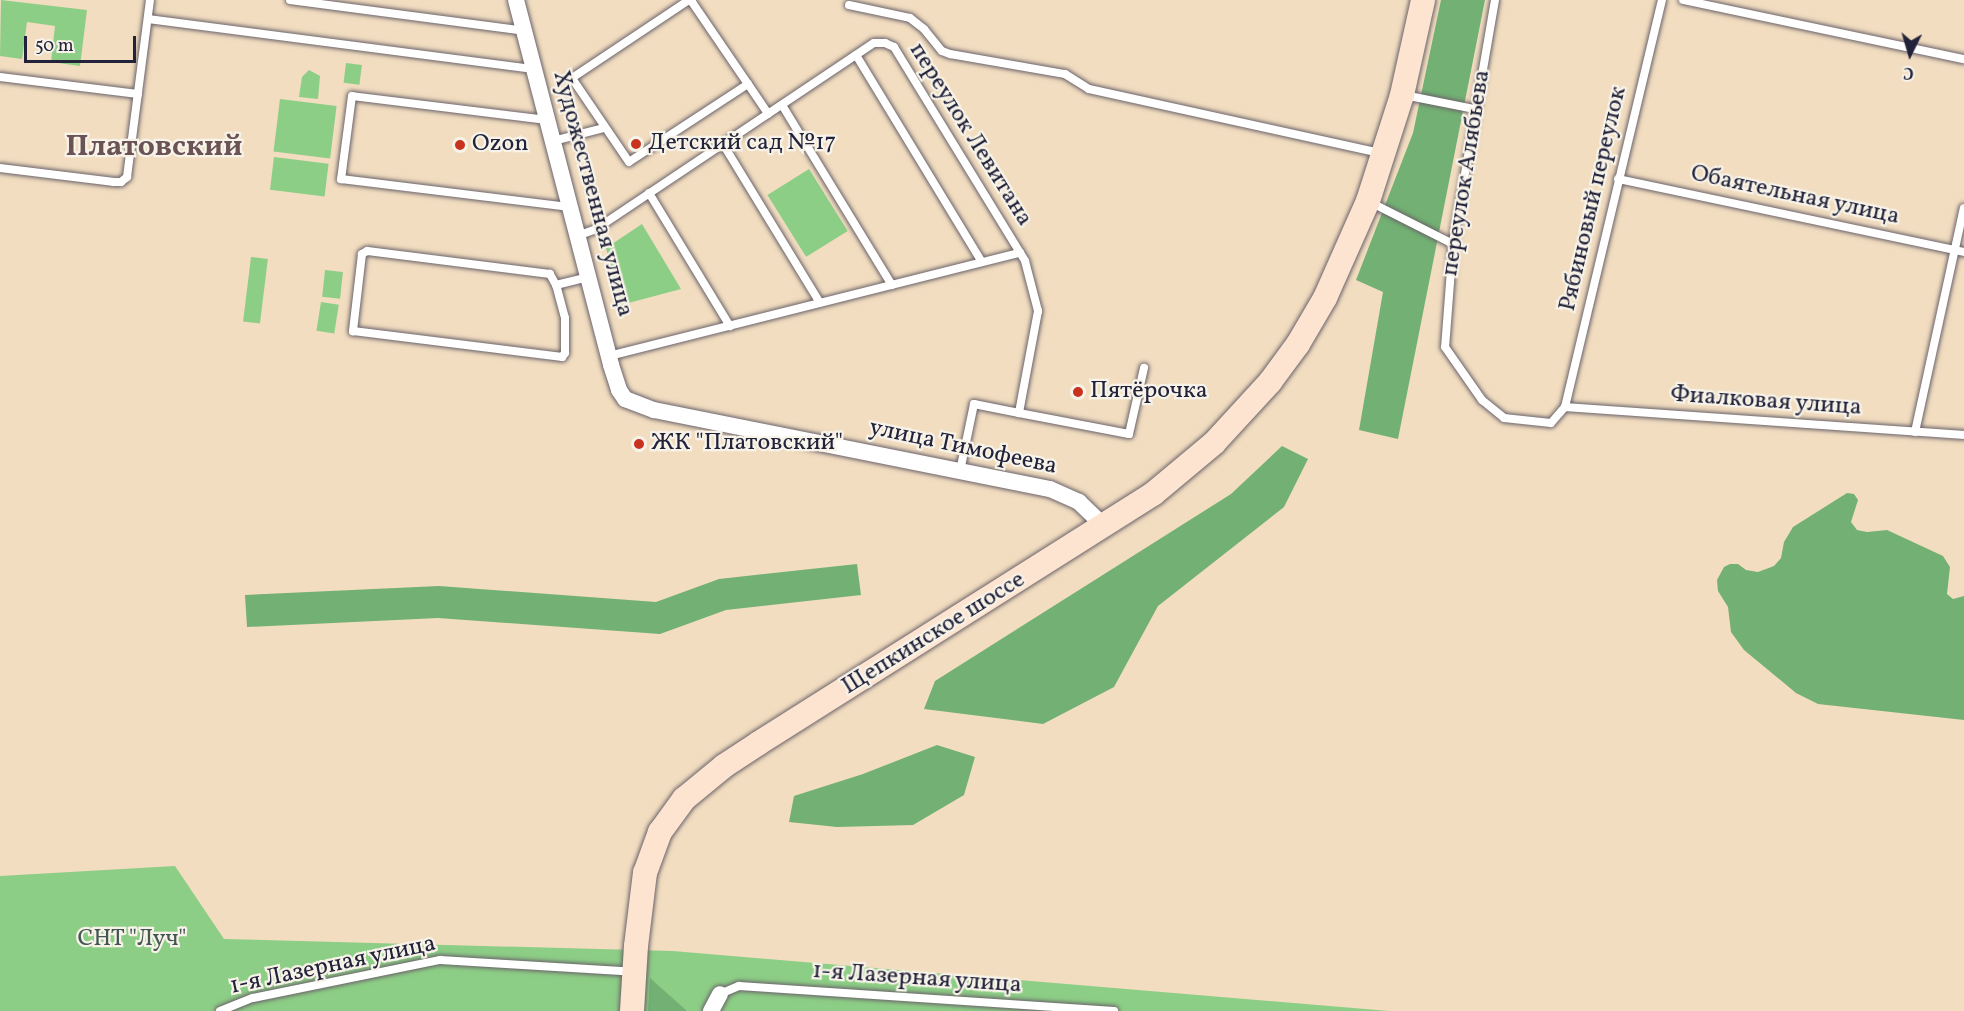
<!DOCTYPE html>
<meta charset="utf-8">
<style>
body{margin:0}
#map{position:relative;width:1964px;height:1011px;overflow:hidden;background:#f2ddc0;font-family:Vollkorn,serif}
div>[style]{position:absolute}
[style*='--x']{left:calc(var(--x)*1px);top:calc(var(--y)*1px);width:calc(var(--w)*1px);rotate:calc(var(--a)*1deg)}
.green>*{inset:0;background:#8dce86;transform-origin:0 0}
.forest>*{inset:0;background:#72b173}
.roads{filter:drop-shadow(0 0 2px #6b636a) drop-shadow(0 0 2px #6b636a)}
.lane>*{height:8px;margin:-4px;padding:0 4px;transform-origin:4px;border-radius:4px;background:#fff}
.street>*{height:16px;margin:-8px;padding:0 8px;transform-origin:8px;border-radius:8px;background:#fff}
.secondary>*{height:24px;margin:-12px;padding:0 12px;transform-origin:12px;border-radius:12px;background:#fde4d0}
.dots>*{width:16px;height:16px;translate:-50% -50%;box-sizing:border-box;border:3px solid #f7f3e8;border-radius:50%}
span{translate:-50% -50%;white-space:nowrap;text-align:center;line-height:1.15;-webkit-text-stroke:4.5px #f7f3e8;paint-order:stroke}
.street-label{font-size:24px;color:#22223b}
.poi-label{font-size:24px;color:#22223b}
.left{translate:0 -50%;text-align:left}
.park-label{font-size:24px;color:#425652}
.district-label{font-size:30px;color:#6a5255;font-weight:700}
.north{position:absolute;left:1880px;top:24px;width:60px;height:60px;-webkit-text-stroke:4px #f7f3e8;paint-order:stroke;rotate:185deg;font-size:16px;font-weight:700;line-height:24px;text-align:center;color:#22223b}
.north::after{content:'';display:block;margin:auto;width:21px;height:27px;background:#22223b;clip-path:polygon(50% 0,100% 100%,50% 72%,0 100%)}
.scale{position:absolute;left:24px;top:36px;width:112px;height:27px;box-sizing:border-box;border:3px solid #22223b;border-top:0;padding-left:8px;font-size:18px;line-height:21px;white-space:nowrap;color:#22223b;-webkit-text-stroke:4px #f7f3e8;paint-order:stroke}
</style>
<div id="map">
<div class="green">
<div style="clip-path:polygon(1px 0,87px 10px,80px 66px,51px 62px,55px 26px,27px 22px,22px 59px,0 56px)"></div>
<div style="left:346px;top:63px;width:16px;height:20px;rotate:7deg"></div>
<div style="clip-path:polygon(309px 70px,320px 76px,318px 99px,299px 97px,302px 77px)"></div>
<div style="left:280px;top:99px;width:57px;height:53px;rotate:7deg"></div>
<div style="left:274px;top:157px;width:55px;height:33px;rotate:7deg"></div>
<div style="left:809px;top:169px;width:73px;height:49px;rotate:58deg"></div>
<div style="clip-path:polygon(642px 224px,681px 289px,621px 305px,606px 248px)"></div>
<div style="left:251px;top:257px;width:17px;height:65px;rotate:7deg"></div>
<div style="left:325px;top:270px;width:18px;height:27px;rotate:6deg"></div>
<div style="left:321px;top:302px;width:18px;height:29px;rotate:9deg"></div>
<div style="clip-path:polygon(175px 866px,224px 939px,673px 951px,1389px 1011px,0 1011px,0 876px)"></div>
</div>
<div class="forest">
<div style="clip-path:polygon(1441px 0,1485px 0,1398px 439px,1359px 430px,1383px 292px,1356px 280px,1413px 133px)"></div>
<div style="clip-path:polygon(1282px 446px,1308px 459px,1284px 507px,1158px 606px,1114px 687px,1043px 724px,924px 709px,935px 681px,1231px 494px)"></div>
<div style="clip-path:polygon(1847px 493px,1854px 494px,1858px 500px,1851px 522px,1857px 530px,1867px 532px,1887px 530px,1943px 556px,1950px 567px,1947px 594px,1953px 599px,1964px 596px,1964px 720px,1818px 704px,1796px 693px,1744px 650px,1731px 632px,1728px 607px,1718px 591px,1717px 580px,1724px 567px,1730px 564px,1738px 564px,1746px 570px,1758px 572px,1774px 566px,1781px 558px,1784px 542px,1793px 527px)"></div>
<div style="clip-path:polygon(857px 564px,861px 595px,726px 610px,660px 634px,438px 618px,247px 627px,245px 595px,439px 586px,656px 602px,719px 579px)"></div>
<div style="clip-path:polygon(937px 745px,975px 757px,964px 795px,913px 825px,837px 827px,789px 822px,794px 796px,863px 774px)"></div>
<div style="clip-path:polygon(650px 978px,687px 1011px,648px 1011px)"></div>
</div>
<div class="roads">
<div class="lane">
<div style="--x:290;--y:0;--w:236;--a:7.5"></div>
<div style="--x:1495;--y:0;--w:248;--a:99.8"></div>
<div style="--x:1453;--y:244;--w:103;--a:94.4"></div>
<div style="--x:1445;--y:347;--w:65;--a:55.1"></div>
<div style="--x:1482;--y:400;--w:28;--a:39"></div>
<div style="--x:1504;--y:418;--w:47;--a:6.1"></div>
<div style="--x:1551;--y:423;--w:21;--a:-49"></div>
<div style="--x:1565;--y:407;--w:418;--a:-76.6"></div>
<div style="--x:1683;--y:0;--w:287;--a:11.9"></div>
<div style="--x:849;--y:5;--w:62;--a:12"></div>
<div style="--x:910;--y:18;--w:18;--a:38"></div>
<div style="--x:924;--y:29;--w:28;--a:51"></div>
<div style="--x:942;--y:51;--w:9;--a:21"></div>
<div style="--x:950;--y:54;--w:117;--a:9.9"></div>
<div style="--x:1065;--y:74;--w:28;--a:32"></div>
<div style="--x:1089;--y:89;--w:298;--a:12.4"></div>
<div style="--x:148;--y:19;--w:389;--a:7.4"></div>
<div style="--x:856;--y:55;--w:242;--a:58.7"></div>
<div style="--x:0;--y:77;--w:139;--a:7"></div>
<div style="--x:748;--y:84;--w:142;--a:146.8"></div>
<div style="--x:629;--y:162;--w:102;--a:-124.2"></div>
<div style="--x:572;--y:78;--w:141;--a:-33.7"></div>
<div style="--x:689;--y:0;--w:4;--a:34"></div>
<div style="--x:692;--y:2;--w:99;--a:55.7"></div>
<div style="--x:748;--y:84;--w:36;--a:56"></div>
<div style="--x:1404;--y:95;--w:71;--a:11.3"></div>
<div style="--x:782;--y:105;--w:211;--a:58.6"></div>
<div style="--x:547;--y:120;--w:196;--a:-173"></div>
<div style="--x:352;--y:96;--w:84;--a:97.5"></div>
<div style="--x:341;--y:179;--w:231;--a:7"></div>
<div style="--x:553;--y:141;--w:53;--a:-14.3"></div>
<div style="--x:723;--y:144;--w:186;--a:58.6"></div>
<div style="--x:0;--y:168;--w:115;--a:7"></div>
<div style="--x:114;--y:182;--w:7;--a:0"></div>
<div style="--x:121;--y:182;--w:8;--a:-40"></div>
<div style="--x:127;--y:177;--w:178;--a:-82.6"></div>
<div style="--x:1618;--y:179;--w:354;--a:11.9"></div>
<div style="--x:649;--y:193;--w:156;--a:58.7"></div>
<div style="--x:1370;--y:202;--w:93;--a:26.8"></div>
<div style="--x:577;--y:236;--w:20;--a:-20"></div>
<div style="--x:596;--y:229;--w:334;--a:-33.8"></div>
<div style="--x:874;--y:43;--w:11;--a:0"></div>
<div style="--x:885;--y:43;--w:10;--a:24"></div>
<div style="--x:894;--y:47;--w:251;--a:58.5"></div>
<div style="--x:1025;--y:261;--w:52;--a:75.4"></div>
<div style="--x:1038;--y:311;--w:104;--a:100.6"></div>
<div style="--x:1019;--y:413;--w:46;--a:-168.7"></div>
<div style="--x:974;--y:404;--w:68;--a:101.8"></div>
<div style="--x:556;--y:285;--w:13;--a:-119"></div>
<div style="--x:550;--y:274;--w:184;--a:-172.8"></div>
<div style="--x:367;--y:251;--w:6;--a:149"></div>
<div style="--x:362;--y:254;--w:78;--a:96.7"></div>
<div style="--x:353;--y:331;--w:211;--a:7.1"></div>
<div style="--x:562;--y:357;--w:5;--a:-53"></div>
<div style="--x:565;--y:353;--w:35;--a:-90"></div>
<div style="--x:565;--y:318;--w:34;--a:-105"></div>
<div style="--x:556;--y:285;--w:33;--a:-14"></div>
<div style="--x:609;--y:356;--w:424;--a:-14.1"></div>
<div style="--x:1565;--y:407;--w:400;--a:4"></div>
<div style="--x:1019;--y:413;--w:112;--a:10.8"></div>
<div style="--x:1129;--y:434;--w:68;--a:-77.2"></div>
<div style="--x:1915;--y:432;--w:229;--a:-77.7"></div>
<div style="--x:720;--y:994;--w:21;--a:-23"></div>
<div style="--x:739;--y:986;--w:376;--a:3.8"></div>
<div style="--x:220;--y:1011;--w:35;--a:-22"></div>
<div style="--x:253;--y:998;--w:191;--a:-11.5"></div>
<div style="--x:440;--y:960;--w:194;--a:3.5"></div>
</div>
<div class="street">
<div style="--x:516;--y:0;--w:377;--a:75.4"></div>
<div style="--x:611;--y:365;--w:26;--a:72"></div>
<div style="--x:619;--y:390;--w:11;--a:56"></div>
<div style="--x:625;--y:399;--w:31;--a:21"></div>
<div style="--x:654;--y:410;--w:404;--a:11.3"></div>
<div style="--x:1050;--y:489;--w:32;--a:24"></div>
<div style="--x:1079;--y:502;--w:36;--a:44"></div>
<div style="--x:711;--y:1011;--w:19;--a:-62"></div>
</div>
<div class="secondary">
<div style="--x:632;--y:1011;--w:65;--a:-86.5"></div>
<div style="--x:636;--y:946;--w:74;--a:-83"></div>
<div style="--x:645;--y:873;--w:44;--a:-69.9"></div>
<div style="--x:660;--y:832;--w:41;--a:-54"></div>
<div style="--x:684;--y:799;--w:52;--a:-39.5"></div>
<div style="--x:724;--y:766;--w:42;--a:-33.3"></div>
<div style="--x:759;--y:743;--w:466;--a:-32.3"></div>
<div style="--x:1153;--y:494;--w:80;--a:-39.9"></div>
<div style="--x:1214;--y:443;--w:83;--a:-47.4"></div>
<div style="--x:1270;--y:382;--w:47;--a:-53.6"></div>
<div style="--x:1298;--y:344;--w:53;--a:-59.6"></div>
<div style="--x:1325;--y:298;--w:106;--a:-66.1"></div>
<div style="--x:1368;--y:201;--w:111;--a:-72.2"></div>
<div style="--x:1402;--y:95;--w:97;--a:-77.5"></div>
</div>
</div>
<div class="dots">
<div style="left:636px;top:144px;background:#c8321e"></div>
<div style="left:460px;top:145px;background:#c8321e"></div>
<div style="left:1078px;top:392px;background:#c8321e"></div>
<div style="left:639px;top:444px;background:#c8321e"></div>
</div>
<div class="street-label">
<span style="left:970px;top:135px;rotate:58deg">переулок Левитана</span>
<span style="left:1467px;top:173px;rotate:-81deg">переулок Алябьева</span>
<span style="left:592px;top:194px;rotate:75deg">Художественная улица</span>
<span style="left:1795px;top:196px;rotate:12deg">Обаятельная улица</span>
<span style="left:1594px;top:199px;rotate:-77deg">Рябиновый переулок</span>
<span style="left:1766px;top:402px;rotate:4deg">Фиалковая улица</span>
<span style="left:963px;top:448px;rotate:12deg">улица Тимофеева</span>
<span style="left:934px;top:634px;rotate:-32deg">Щепкинское шоссе</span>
<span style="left:333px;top:966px;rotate:-12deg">1-я Лазерная улица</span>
<span style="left:917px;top:979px;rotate:4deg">1-я Лазерная улица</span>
</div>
<div class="poi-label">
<span class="left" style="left:648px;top:144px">Детский сад №17</span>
<span class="left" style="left:472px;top:145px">Ozon</span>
<span class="left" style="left:1090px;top:392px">Пятёрочка</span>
<span class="left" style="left:651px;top:444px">ЖК "Платовский"</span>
</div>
<div class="park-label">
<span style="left:132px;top:940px">СНТ "Луч"</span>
</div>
<div class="district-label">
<span style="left:154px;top:147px">Платовский</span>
</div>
<div class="north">С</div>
<div class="scale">50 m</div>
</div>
